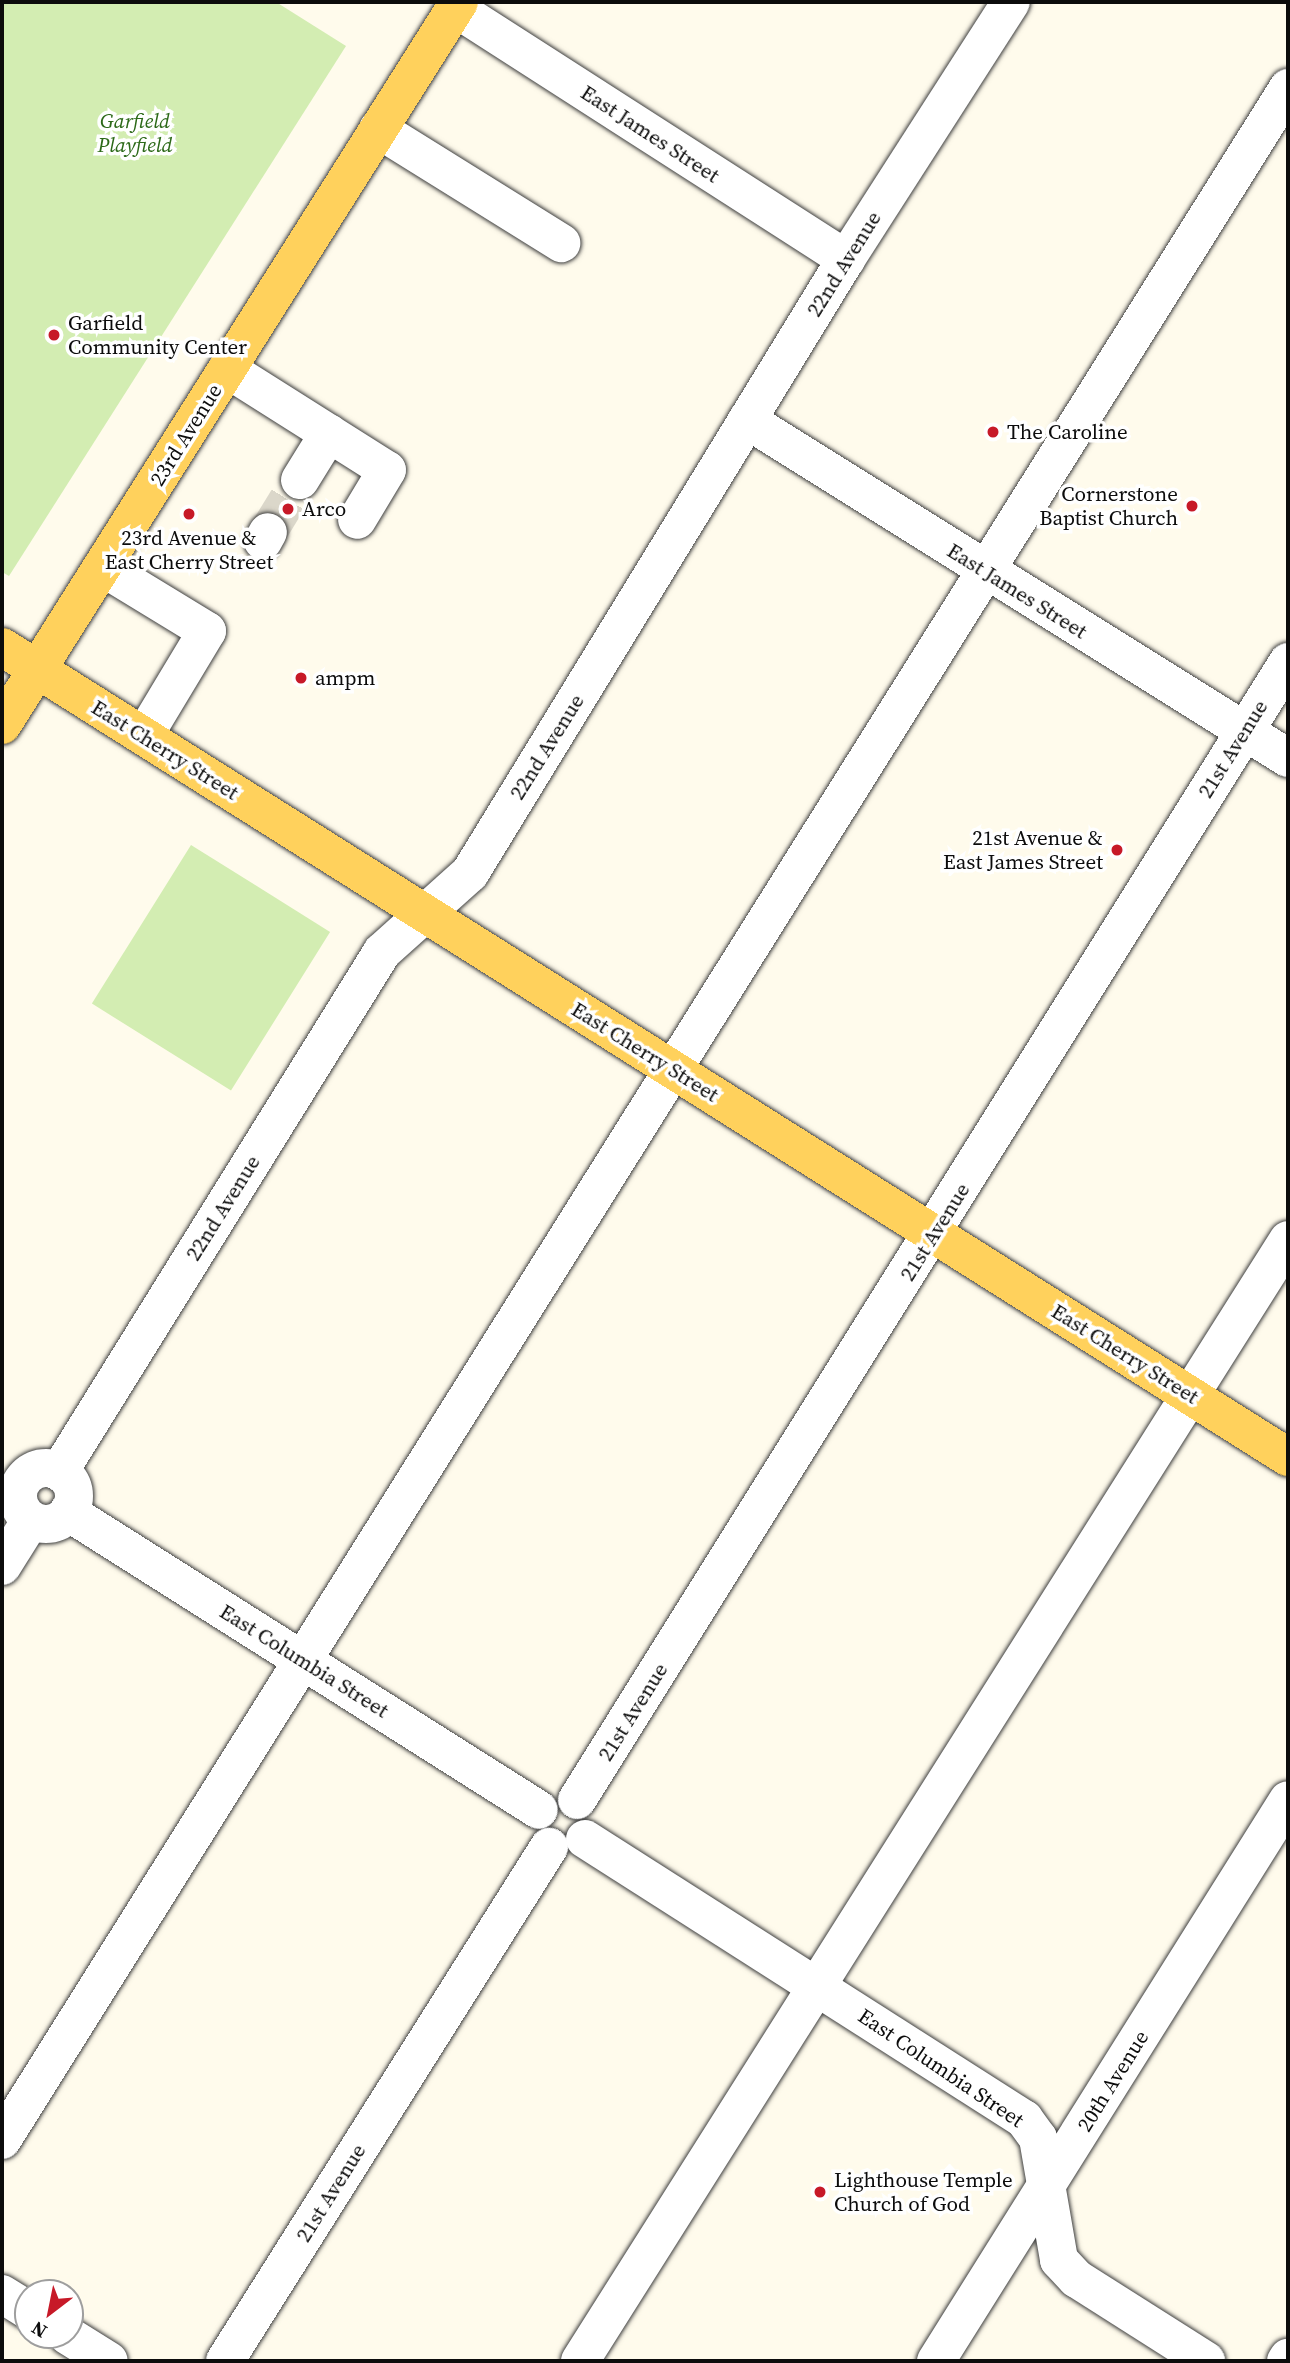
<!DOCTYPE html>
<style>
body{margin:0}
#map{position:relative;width:1290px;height:2363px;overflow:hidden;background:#fffbec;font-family:"Source Serif 4",serif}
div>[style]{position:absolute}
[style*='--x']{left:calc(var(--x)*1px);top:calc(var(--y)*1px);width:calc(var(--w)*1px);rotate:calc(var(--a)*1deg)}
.green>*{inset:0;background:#d3edb2;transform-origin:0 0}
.minor-tunnel>*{height:38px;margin-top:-19px;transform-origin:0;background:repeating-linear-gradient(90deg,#dbd7ca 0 38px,transparent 0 57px)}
.roads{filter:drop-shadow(0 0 2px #3f3f3f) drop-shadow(0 0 2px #3f3f3f)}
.minor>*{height:38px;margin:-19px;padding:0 19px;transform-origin:19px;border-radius:19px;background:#fff}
.minor>.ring{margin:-19px;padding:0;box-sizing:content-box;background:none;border:38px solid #fff;border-radius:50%}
.major>*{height:38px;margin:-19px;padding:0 19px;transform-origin:19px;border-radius:19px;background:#ffd15c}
.dots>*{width:19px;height:19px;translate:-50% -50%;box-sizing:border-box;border:4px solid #fff;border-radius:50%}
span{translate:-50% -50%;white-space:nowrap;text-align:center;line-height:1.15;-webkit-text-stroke:7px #fff;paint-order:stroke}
.park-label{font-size:21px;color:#2c6918;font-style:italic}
.street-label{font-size:21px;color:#0c0c0c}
.poi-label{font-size:21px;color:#0c0c0c}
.left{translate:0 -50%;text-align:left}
.right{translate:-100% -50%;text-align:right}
.frame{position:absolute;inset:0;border:4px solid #0c0c0c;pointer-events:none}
.north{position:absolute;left:14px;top:2279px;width:70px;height:70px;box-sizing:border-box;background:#fff;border:2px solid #9e9e9e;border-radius:50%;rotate:212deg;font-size:19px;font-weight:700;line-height:28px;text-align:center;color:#0c0c0c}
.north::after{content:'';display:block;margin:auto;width:24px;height:32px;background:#c71928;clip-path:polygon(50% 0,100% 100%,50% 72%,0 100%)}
</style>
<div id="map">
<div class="green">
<div style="clip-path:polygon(2px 2px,276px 2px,346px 46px,9px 576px,2px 572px)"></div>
<div style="left:191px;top:845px;width:164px;height:187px;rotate:32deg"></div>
</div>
<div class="minor-tunnel">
<div style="--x:268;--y:532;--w:61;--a:-58.4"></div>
</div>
<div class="roads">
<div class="minor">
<div style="--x:455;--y:8;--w:465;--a:32.7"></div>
<div style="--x:378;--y:129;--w:216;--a:31.9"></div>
<div style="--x:227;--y:369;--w:189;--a:32.3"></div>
<div style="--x:387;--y:470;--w:58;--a:121"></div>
<div style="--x:747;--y:420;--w:638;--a:32"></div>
<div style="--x:300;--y:480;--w:55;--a:-58.3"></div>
<div style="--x:263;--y:541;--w:10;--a:-61"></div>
<div style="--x:102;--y:567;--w:123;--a:31.4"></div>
<div style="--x:207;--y:631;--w:122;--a:121"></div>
<div class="ring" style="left:18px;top:1468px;width:18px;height:18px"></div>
<div style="--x:59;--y:1472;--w:612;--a:-58.15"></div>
<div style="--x:382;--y:952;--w:118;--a:-41.9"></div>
<div style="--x:470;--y:873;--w:720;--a:-58.52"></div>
<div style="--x:846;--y:259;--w:305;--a:-57.3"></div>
<div style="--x:68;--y:1512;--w:557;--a:32.32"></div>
<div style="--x:2;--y:1566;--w:54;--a:-57.8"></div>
<div style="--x:577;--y:1800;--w:1342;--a:-58"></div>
<div style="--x:585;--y:1839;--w:521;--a:32.53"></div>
<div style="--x:1024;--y:2119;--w:24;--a:54"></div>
<div style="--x:1038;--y:2138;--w:124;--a:80.2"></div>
<div style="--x:1059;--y:2260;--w:26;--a:47"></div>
<div style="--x:1077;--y:2279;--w:153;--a:32.4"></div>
<div style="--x:2;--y:2140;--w:2422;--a:-57.92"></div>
<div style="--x:2;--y:2294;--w:31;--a:32"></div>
<div style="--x:67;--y:2335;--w:49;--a:31.8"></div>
<div style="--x:225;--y:2361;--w:608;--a:-57.77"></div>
<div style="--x:580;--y:2361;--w:1326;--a:-57.72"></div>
<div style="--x:936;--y:2361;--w:662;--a:-57.89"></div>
<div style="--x:1286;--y:2361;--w:4;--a:-56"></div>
</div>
<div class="major">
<div style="--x:2;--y:647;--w:1520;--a:32.21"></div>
<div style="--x:2;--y:725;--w:855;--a:-57.7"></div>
</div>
</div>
<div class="dots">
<div style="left:54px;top:335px;background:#c71928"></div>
<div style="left:993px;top:432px;background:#c71928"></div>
<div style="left:1192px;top:506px;background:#c71928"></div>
<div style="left:288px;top:509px;background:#c71928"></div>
<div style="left:189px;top:514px;background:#c71928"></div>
<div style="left:301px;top:678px;background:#c71928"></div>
<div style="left:1117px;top:850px;background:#c71928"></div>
<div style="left:820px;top:2192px;background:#c71928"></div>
</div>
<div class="park-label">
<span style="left:135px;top:133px">Garfield<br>Playfield</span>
</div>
<div class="street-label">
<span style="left:650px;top:134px;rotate:33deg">East James Street</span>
<span style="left:844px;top:264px;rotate:-58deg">22nd Avenue</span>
<span style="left:186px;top:435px;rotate:-58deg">23rd Avenue</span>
<span style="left:1017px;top:591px;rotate:32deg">East James Street</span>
<span style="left:547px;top:747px;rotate:-58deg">22nd Avenue</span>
<span style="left:1233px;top:749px;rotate:-58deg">21st Avenue</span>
<span style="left:165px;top:750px;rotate:32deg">East Cherry Street</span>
<span style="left:645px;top:1052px;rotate:32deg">East Cherry Street</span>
<span style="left:223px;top:1208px;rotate:-58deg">22nd Avenue</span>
<span style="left:935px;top:1232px;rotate:-58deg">21st Avenue</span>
<span style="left:1125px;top:1354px;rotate:32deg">East Cherry Street</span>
<span style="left:304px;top:1661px;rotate:32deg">East Columbia Street</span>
<span style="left:633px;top:1712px;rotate:-58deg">21st Avenue</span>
<span style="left:941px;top:2068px;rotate:34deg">East Columbia Street</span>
<span style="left:1113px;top:2081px;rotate:-58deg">20th Avenue</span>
<span style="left:331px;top:2193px;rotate:-58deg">21st Avenue</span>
</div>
<div class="poi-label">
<span class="left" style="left:68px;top:335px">Garfield<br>Community Center</span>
<span class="left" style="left:1007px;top:432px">The Caroline</span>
<span class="right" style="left:1178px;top:506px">Cornerstone<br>Baptist Church</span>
<span class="left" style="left:302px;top:509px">Arco</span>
<span style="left:189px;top:550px">23rd Avenue &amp;<br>East Cherry Street</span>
<span class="left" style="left:315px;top:678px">ampm</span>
<span class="right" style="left:1103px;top:850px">21st Avenue &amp;<br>East James Street</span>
<span class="left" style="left:834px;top:2192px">Lighthouse Temple<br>Church of God</span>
</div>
<div class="frame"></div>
<div class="north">N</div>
</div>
